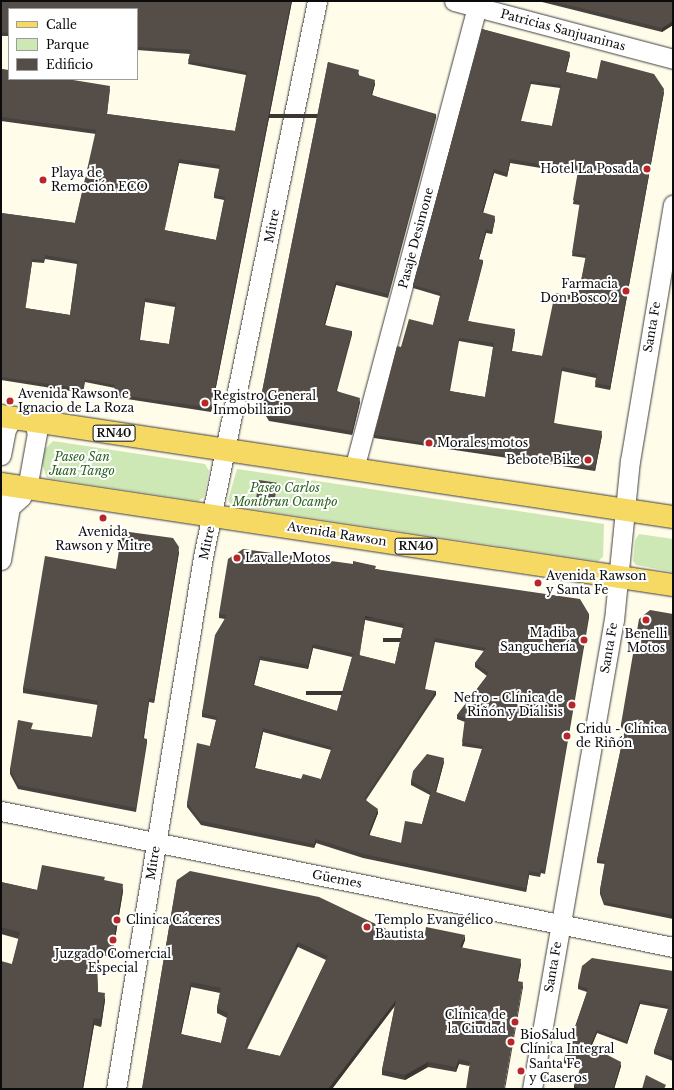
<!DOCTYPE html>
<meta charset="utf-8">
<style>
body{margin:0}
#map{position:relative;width:674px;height:1090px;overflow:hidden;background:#fffcea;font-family:"Libre Baskerville",serif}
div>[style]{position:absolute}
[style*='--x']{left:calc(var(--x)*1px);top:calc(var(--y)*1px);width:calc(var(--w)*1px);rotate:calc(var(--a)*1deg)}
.green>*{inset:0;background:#cde8b5}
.roads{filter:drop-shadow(0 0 1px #3e3e3e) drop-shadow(0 0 1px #3e3e3e)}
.minor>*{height:19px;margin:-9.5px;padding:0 9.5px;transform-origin:9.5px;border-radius:9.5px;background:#fff}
.primary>*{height:22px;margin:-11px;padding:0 11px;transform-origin:11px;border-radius:11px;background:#f6d963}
.wall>*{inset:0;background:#48423e}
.shaded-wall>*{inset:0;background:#3b3632;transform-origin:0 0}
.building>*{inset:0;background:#544d48;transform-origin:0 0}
.dots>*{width:11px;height:11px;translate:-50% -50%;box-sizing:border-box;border:2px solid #fff;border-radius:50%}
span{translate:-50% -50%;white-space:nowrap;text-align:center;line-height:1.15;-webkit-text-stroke:4px #fff;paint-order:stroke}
.shield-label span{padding:1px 3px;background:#fff;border:1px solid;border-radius:3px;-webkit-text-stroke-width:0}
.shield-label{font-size:11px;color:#0b0b0b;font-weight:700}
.street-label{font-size:12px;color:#0b0b0b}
.poi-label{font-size:12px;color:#0b0b0b}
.right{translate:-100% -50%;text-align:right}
.left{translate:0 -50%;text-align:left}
.park-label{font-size:12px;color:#29611e;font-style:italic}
.frame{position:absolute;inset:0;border:2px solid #0b0b0b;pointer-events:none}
.legend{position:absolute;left:8px;top:8px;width:130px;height:72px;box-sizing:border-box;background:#fff;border:1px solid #9d9d9d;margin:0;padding:5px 7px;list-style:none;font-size:12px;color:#0b0b0b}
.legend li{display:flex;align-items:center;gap:8px;height:20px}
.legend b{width:20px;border:1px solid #9d9d9d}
</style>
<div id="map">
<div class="green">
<div style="clip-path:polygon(53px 441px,205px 464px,209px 471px,204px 497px,198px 501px,47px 478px,41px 461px,43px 451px)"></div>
<div style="clip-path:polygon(237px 469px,604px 524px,603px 557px,598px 561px,232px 506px,228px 500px)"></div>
<div style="clip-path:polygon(639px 534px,673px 539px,673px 572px,636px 565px,633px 561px,635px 540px)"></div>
</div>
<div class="roads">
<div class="minor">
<div style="--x:454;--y:1;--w:227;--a:14.8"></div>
<div style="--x:1;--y:455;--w:26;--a:-79"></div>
<div style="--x:6;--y:429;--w:13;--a:-58"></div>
<div style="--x:354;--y:469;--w:478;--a:-75.1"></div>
<div style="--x:10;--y:507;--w:15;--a:-42"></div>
<div style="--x:21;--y:497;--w:16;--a:-63"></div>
<div style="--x:28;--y:483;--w:51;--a:-79.8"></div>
<div style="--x:37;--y:433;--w:13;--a:-108"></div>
<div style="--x:1;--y:560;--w:54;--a:-80.4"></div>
<div style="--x:10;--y:507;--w:13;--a:-122"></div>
<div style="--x:1;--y:811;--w:686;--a:11.44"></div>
<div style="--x:116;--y:1089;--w:539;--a:-80.71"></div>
<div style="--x:203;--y:557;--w:568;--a:-78.41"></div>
<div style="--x:532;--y:1089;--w:476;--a:-80.1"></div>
<div style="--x:614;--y:620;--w:160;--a:-84.3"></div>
<div style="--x:630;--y:461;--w:260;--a:-80.5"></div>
</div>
<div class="primary">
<div style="--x:1;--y:416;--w:680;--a:8.55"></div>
<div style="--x:1;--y:484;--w:680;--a:8.55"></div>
</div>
</div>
<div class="wall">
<div style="clip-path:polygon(evenodd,1px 1px,292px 1px,211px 412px,114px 397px,115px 388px,85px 382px,83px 393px,1px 380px,1px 213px,75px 223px,96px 134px,1px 121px,1px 69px,110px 89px,107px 114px,235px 131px,246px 75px,188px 64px,190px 54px,137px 50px,137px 9px,9px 9px,9px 36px,1px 36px,1px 1px,179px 163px,220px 169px,214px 195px,214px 198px,224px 200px,216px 240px,164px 230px,179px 163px,1px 1px,45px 259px,77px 264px,70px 315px,25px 308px,32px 262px,44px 263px,45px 259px,1px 1px,145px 302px,175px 307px,169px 344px,140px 340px,145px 302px)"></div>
<div style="clip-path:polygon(538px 1px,673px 1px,673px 25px,662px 32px)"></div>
<div style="clip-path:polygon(evenodd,482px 29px,570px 55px,566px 72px,597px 79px,664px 92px,610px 390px,595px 387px,596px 378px,562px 371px,554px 423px,602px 435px,595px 471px,374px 438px,374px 435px,401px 347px,433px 325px,440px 296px,413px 288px,413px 285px,482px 29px,531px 84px,560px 88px,552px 126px,521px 121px,531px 84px,482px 29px,510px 163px,578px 174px,573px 204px,580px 205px,572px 256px,586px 258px,578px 296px,542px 356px,512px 351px,515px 332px,468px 321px,483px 263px,479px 259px,486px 233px,492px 234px,495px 219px,483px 213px,494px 173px,507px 177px,510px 163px,482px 29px,459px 341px,493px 347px,485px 397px,450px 391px,459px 341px)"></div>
<div style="clip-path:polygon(328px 62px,359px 74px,359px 76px,375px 84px,372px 95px,436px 118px,388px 298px,336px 285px,325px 325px,352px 335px,337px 391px,360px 402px,352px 435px,269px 421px,260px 406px,260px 402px)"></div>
<div style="clip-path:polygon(277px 485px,274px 504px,256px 501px,256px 498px)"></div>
<div style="clip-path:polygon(179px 552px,154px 703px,149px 702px,144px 738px,147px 743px,136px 812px,18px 789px,10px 774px,10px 769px,33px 728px,32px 730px,92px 737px,98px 705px,23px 693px,23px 688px,116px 569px)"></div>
<div style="clip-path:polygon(evenodd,376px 569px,589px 618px,545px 874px,541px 873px,540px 877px,529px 875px,526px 892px,363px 858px,316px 843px,314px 848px,201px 825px,187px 807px,187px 803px,210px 746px,216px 720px,202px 717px,202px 713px,225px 619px,219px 618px,219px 614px,376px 569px,365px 620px,403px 628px,395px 664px,359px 655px,365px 620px,376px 569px,435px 642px,484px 651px,475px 663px,475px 667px,487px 676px,457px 715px,457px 719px,465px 722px,462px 746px,482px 749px,465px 802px,436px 792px,444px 762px,411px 781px,411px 785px,430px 795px,422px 824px,401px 843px,369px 835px,378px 813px,366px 800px,436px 695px,425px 689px,435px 642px,376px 569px,313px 648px,352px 657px,337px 711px,254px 685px,260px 660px,308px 669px,313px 648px,376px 569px,263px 732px,331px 750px,321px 779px,301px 779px,255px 768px,263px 732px)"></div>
<div style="clip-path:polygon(673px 614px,673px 919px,604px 905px,600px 894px,600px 890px,605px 864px,597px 863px,597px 860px,625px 729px,621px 728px,621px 724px)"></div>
<div style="clip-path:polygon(evenodd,177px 880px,403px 937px,425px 934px,465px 940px,462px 948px,521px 964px,518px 981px,523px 987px,469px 1066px,459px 1064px,456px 1072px,428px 1067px,405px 1080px,382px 1075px,382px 1070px,395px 1006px,332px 1089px,142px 1089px,177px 880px,298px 947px,326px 960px,280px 1056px,247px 1049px,298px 947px,177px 880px,191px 987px,220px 993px,217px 1008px,217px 1013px,227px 1018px,221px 1043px,181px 1034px,191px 987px)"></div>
<div style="clip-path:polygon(105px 881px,123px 891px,112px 957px,100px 955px,97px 972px,98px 992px,105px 1000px,101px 1027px,94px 1025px,83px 1089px,1px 1089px,12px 964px,19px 939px,1px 934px,1px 882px,37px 890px)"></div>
<div style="clip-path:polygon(673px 971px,673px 1061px,654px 1054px,654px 1051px,668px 1009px,640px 1004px,627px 1044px,597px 1033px,591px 1047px,621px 1066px,614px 1089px,574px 1089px,574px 1086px,580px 1070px,564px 1063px,564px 1059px,587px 992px,578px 989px,578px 985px)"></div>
</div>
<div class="shaded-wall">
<div style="clip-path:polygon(291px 1px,292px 1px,211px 412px,211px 408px)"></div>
<div style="clip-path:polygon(673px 21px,673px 25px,662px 32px,662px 28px)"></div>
<div style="clip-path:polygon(570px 52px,570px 55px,565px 75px,565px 72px)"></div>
<div style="clip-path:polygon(375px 80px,375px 84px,371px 99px,371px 95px)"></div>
<div style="left:531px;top:81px;width:3px;height:41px;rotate:90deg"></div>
<div style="clip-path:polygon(664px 89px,664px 92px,610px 390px,610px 386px)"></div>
<div style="left:436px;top:114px;width:4px;height:186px;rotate:90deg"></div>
<div style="clip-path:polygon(179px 159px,179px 163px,164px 233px,164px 230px)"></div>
<div style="clip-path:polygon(510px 159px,510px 163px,507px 177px,507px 173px)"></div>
<div style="clip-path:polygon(494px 169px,494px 173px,482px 216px,482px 212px)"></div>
<div style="clip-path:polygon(495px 216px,495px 219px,492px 234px,492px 231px)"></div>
<div style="clip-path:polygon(486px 229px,486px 233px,478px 262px,478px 259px)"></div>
<div style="clip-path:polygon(32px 259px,32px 262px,25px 312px,25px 308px)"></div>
<div style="left:483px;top:260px;width:3px;height:63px;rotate:90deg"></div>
<div style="clip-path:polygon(336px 281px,336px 285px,324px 329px,324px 325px)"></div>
<div style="clip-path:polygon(145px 298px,145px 302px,139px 343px,139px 340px)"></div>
<div style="clip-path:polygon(515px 329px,515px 332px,511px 354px,511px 351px)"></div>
<div style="left:352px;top:331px;width:4px;height:62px;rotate:90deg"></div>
<div style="left:459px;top:338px;width:3px;height:54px;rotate:90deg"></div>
<div style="left:562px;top:367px;width:4px;height:57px;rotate:90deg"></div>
<div style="clip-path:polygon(360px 398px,360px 402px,352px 435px,352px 431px)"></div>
<div style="clip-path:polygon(602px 431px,602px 435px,595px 471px,595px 468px)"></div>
<div style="clip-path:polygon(179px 547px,179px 552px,154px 703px,154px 699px)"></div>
<div style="left:589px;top:614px;width:4px;height:260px;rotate:90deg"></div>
<div style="clip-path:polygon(365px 616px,365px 620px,359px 659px,359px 655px)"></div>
<div style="left:435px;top:638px;width:4px;height:52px;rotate:90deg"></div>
<div style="clip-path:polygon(313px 644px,313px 648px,308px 669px,308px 665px)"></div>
<div style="clip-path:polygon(260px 656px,260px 660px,253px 689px,253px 685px)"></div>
<div style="left:436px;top:691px;width:4px;height:130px;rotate:90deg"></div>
<div style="clip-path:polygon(149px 698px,149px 702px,143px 742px,143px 738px)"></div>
<div style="clip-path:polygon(263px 728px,263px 732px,254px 772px,254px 768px)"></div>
<div style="left:147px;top:739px;width:4px;height:70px;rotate:90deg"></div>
<div style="clip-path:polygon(444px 758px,444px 762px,435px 796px,435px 792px)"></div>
<div style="clip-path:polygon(378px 809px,378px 813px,368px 839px,368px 835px)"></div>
<div style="clip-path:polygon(316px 839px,316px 843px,314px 848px,314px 844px)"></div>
<div style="clip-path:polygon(529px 871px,529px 875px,526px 892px,526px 888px)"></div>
<div style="clip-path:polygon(123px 884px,123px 891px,112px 957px,112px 950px)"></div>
<div style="clip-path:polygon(465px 935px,465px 940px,460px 952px,460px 947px)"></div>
<div style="left:298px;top:942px;width:5px;height:119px;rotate:90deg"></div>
<div style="clip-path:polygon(100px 948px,100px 955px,97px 974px,97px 967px)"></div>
<div style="clip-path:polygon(521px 959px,521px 964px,517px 985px,517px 981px)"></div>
<div style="clip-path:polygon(191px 982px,191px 987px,180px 1039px,180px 1034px)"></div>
<div style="clip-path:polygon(523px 982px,523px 987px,505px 1089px,504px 1089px)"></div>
<div style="clip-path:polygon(105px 993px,105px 1000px,101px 1027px,101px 1019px)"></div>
<div style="clip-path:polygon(396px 1000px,396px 1004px,332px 1089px,328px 1089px)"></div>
<div style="clip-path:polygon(640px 1000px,640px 1004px,627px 1044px,627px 1041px)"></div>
<div style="clip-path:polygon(94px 1018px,94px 1025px,83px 1089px,82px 1089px)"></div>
<div style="clip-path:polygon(597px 1030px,597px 1033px,590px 1050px,590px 1046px)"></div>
<div style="clip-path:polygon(459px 1059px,459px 1064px,456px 1072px,456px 1067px)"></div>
<div style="clip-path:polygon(428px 1062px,428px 1067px,405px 1080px,405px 1075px)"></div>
<div style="clip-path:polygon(621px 1062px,621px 1066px,614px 1089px,613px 1089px)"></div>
</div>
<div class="building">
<div style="clip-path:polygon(evenodd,1px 1px,291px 1px,211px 408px,114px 394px,115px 385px,85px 379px,83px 389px,1px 377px,1px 213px,75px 223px,96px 130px,1px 117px,1px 69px,9px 70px,9px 79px,67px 79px,110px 86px,107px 114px,235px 131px,247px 72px,188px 61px,191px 50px,137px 47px,137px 9px,9px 9px,9px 33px,1px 32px,1px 1px,179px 159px,220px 165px,214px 195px,225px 197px,216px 240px,164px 230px,179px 159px,1px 1px,45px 255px,78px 261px,70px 315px,25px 308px,32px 259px,44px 260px,45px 255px,1px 1px,145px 298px,176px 303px,169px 344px,139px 340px,145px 298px)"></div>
<div style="clip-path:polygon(552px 1px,673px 1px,673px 21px,662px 28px)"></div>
<div style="clip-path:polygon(evenodd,482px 29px,570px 52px,565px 72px,597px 79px,601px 60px,654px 74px,664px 89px,610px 386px,595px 383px,597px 374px,562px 367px,553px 423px,602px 431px,595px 468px,374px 435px,397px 346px,401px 347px,409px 319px,433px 325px,441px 293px,413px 285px,482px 29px,531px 81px,561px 85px,552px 126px,520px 121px,531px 81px,482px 29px,510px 159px,578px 171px,573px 200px,580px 201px,572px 253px,586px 255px,578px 296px,555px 293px,542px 356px,511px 351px,515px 329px,468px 321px,483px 260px,478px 259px,486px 229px,492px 231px,495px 216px,482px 212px,494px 169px,507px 173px,510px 159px,482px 29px,459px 338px,494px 343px,485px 397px,449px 391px,459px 338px)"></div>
<div style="clip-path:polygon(328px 62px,359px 70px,358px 75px,375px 80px,371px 95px,436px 114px,388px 294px,336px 281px,324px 325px,352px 331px,336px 391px,360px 398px,352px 431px,269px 417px,260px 402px)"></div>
<div style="left:259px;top:480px;width:18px;height:18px;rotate:9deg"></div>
<div style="clip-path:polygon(122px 531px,173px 538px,179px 547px,154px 699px,149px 698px,143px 738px,147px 739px,136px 808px,18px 785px,10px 769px,18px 720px,33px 723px,31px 729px,92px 737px,98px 701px,23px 688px,45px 556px,116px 569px)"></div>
<div style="clip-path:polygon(evenodd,243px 549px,353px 564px,353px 561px,376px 566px,375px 569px,580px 599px,589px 614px,545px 870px,541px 869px,540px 873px,529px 871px,526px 888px,363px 854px,316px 839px,314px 844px,201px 821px,187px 803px,197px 743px,210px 746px,217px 717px,202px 713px,215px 635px,227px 615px,219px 614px,228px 559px,243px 549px,365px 616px,404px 624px,395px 664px,353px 654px,337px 711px,253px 685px,260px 656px,308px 665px,313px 644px,359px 655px,365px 616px,243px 549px,435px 638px,486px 648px,475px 663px,489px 673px,457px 715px,465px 718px,462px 742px,483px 746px,465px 802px,435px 792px,444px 758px,427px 754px,413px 771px,411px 781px,431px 792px,422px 824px,405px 821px,401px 843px,368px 835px,378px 809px,364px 799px,436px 691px,424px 689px,435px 638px,243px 549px,263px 728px,332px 747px,321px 779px,303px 774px,301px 779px,254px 768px,263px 728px)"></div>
<div style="clip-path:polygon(650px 610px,673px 614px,673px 915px,604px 902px,600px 890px,605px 861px,597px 860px,626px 725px,621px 724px,639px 619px)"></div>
<div style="clip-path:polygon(42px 865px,105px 877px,104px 880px,123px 884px,112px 950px,100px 948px,97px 967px,98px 992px,105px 993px,101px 1019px,94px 1018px,82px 1089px,1px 1089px,1px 961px,12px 964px,20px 932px,1px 927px,1px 882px,37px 890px)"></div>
<div style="clip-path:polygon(evenodd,190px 871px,319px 897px,403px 937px,405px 930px,425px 934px,426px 927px,465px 935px,460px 947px,521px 959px,517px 981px,523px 982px,504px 1089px,466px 1089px,470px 1062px,459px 1059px,456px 1067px,428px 1062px,405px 1075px,382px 1070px,396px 1000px,328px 1089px,142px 1089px,177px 880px,190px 871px,298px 942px,328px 956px,280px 1056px,245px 1048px,298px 942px,190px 871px,191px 982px,221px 988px,217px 1008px,228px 1013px,221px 1043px,180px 1034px,191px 982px)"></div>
<div style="clip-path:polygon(592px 958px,673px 971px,673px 1057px,654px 1051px,669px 1006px,640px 1000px,627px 1041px,597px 1030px,590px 1046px,621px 1062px,613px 1089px,579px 1089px,579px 1088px,574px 1086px,581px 1066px,564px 1059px,588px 989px,578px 985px,582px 966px)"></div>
<div style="clip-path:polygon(646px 1075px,666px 1085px,664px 1089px,642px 1089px)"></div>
</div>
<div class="dots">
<div style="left:647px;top:169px;background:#b82727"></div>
<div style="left:43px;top:180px;background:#b82727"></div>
<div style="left:626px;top:291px;background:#b82727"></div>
<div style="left:10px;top:401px;background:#b82727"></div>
<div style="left:205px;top:403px;background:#b82727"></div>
<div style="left:429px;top:443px;background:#b82727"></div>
<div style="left:588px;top:460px;background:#b82727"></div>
<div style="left:103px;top:518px;background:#b82727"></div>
<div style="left:237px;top:558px;background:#b82727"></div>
<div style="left:538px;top:583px;background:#b82727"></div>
<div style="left:646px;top:620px;background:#b82727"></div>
<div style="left:584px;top:640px;background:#b82727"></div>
<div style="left:572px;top:705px;background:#b82727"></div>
<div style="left:567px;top:736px;background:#b82727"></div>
<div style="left:117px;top:920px;background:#b82727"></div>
<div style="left:367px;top:927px;background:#b82727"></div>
<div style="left:113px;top:940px;background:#b82727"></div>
<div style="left:515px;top:1022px;background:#b82727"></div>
<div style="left:511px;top:1042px;background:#b82727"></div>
<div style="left:521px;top:1071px;background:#b82727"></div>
</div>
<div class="shield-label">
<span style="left:114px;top:433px">RN40</span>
<span style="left:416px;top:546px">RN40</span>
</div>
<div class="street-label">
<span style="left:563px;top:30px;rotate:15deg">Patricias Sanjuaninas</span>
<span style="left:272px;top:226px;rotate:-79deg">Mitre</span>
<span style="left:416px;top:238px;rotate:-75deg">Pasaje Desimone</span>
<span style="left:652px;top:327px;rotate:-80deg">Santa Fe</span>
<span style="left:337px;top:534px;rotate:9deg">Avenida Rawson</span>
<span style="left:207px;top:543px;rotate:-78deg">Mitre</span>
<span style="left:609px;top:648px;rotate:-80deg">Santa Fe</span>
<span style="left:153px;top:863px;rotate:-81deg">Mitre</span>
<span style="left:337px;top:879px;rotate:11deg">Güemes</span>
<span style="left:553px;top:967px;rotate:-80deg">Santa Fe</span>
</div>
<div class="poi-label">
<span class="right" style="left:639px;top:169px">Hotel La Posada</span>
<span class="left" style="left:51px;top:180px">Playa de<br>Remoción ECO</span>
<span class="right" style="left:618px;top:291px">Farmacia<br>Don Bosco 2</span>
<span class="left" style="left:18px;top:401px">Avenida Rawson e<br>Ignacio de La Roza</span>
<span class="left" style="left:213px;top:403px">Registro General<br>Inmobiliario</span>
<span class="left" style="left:437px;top:443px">Morales motos</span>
<span class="right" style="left:580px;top:460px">Bebote Bike</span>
<span style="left:103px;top:539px">Avenida<br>Rawson y Mitre</span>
<span class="left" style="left:245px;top:558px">Lavalle Motos</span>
<span class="left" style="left:546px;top:583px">Avenida Rawson<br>y Santa Fe</span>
<span class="right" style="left:576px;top:640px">Madiba<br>Sanguchería</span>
<span style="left:646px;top:641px">Benelli<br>Motos</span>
<span class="right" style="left:563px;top:705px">Nefro - Clínica de<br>Riñón y Diálisis</span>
<span class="left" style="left:576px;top:736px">Cridu - Clínica<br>de Riñón</span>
<span class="left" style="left:126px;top:920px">Clinica Cáceres</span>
<span class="left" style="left:375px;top:927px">Templo Evangélico<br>Bautista</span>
<span style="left:113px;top:961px">Juzgado Comercial<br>Especial</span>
<span class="right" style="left:506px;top:1022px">Clínica de<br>la Ciudad</span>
<span class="left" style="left:520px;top:1042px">BioSalud<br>Clínica Integral</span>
<span class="left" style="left:529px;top:1071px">Santa Fe<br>y Caseros</span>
</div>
<div class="park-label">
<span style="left:82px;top:464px">Paseo San<br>Juan Tango</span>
<span style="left:285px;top:495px">Paseo Carlos<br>Montbrun Ocampo</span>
</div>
<div class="frame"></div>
<ul class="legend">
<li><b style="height:5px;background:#f6d963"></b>Calle</li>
<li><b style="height:11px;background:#cde8b5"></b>Parque</li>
<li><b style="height:11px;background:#544d48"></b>Edificio</li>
</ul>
</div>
